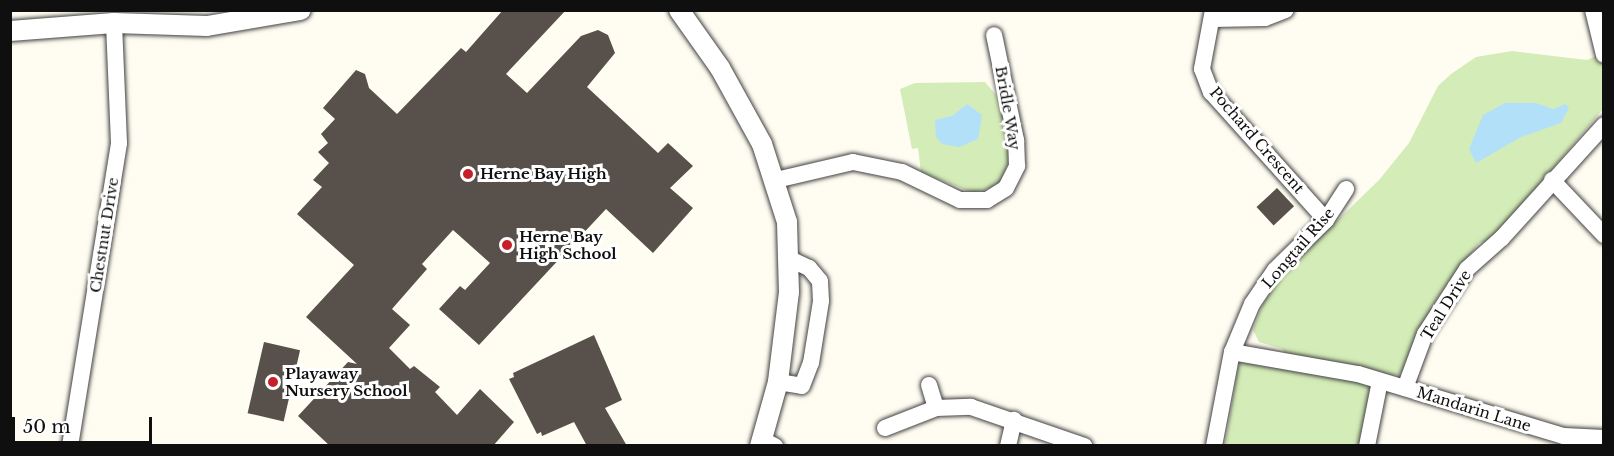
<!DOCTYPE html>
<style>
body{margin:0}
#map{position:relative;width:1614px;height:456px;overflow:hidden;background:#fffcf1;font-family:"Libre Baskerville",serif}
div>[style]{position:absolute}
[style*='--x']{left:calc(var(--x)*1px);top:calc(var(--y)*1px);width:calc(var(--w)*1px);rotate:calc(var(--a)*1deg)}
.green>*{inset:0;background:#d4ecb8}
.water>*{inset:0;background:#b2e0f9}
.building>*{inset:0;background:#58504a;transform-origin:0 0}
.roads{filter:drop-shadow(0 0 2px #424242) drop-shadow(0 0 2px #424242)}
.minor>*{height:16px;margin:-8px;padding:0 8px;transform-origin:8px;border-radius:8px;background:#fff}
.tertiary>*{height:20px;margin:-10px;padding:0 10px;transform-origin:10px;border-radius:10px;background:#fff}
.dots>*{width:16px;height:16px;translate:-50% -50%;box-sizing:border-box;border:3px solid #fff;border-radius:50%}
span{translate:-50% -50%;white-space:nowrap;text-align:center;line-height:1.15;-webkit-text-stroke:6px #fff;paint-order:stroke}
.street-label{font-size:15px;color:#0f0f0f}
.poi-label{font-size:15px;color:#0f0f0f;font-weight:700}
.left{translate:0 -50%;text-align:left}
.frame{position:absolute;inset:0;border:12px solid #0f0f0f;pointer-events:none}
.scale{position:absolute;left:12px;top:417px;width:140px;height:27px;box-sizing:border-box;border:3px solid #0f0f0f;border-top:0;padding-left:8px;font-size:18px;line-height:21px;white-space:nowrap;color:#0f0f0f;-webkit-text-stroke:4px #fff;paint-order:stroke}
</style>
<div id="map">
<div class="green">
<div style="clip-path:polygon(1512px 51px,1587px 60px,1603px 53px,1603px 109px,1492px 240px,1479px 243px,1437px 298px,1405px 370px,1398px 375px,1384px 374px,1367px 445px,1225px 446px,1238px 367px,1244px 360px,1287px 356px,1282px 349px,1259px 342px,1253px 330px,1263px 304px,1284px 272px,1379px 180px,1409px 143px,1438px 86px,1451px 74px,1476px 57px)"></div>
<div style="clip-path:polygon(985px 82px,1001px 101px,1009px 158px,1003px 178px,996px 186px,974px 193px,921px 172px,918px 148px,912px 149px,900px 89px,915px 83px)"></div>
</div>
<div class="water">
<div style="clip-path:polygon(1505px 103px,1536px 103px,1553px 109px,1566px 104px,1569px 108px,1561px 123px,1521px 137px,1476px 163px,1469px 149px,1483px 115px)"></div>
<div style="clip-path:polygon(967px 104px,982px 115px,978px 139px,959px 147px,942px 144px,936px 137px,935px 120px,952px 116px)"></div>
</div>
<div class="building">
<div style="clip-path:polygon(503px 10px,566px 10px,506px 74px,527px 93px,581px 36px,598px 30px,608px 35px,615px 53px,587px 87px,658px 153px,668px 143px,693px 166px,670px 188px,693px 208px,653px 253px,606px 209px,479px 345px,439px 309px,460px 286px,465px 290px,490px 263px,453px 230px,422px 264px,427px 269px,392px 309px,410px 325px,389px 348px,410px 369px,414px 366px,440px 387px,435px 392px,457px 415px,480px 389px,514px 422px,493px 446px,330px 446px,298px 416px,348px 362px,357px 364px,306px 317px,354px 265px,297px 214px,322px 187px,313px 180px,329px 163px,318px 152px,328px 143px,321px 134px,335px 119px,323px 108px,356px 70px,365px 74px,369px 88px,397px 114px,461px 48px,466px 52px)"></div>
<div style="left:1277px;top:188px;width:25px;height:28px;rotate:47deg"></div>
<div style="clip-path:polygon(594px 335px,622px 400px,605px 408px,627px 446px,587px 446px,574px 422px,542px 436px,541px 432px,537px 434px,509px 379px,514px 377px,513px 373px)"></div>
<div style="left:264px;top:342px;width:37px;height:73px;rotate:13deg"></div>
</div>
<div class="roads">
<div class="minor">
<div style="--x:1213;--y:10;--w:60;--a:100.6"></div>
<div style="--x:1202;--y:69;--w:25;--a:69"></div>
<div style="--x:1211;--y:92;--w:172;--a:48.1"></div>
<div style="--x:1593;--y:10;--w:46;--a:76.3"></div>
<div style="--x:1213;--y:19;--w:52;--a:-1.1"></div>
<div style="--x:1265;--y:18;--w:22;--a:-21"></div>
<div style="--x:776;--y:180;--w:79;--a:-13.2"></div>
<div style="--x:853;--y:162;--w:50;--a:11.5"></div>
<div style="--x:902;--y:172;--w:64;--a:25.8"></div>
<div style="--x:960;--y:200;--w:27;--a:0"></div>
<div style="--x:987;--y:200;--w:22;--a:-32"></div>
<div style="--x:1006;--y:188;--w:25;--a:-63"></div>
<div style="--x:1017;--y:166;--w:26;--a:-92"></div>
<div style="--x:1016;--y:140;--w:107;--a:-101.8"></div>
<div style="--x:1552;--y:180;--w:76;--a:46.6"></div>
<div style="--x:1232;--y:352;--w:128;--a:9.9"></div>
<div style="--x:1358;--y:374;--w:215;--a:16.8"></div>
<div style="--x:1564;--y:436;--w:40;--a:2.9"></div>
<div style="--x:778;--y:382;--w:24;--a:9"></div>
<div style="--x:802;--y:386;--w:25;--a:-69"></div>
<div style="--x:811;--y:363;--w:63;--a:-80.8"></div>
<div style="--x:821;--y:301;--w:20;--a:-93"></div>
<div style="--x:820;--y:281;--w:17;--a:-130"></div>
<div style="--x:809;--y:268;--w:21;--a:-155"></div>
<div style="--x:929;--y:385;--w:24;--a:73"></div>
<div style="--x:1405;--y:388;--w:58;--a:-69.7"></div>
<div style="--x:1425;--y:334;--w:77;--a:-57.1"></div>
<div style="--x:1467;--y:269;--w:47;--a:-41.5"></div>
<div style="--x:1502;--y:238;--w:152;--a:-47.9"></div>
<div style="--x:885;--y:428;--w:55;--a:-21.4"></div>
<div style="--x:936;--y:408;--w:35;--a:-2"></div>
<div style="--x:971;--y:407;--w:120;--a:19"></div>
<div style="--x:761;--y:439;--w:16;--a:27"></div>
<div style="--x:70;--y:446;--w:307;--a:-80.8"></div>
<div style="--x:119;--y:143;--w:120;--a:-92.4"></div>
<div style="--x:1008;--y:446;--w:27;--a:-77"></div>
<div style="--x:1214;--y:446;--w:96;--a:-79.2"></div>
<div style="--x:1232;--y:352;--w:52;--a:-67.4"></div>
<div style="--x:1252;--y:304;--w:41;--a:-55.9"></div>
<div style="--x:1275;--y:270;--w:71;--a:-44.4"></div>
<div style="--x:1326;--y:220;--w:37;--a:-57"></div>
<div style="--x:1367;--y:446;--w:66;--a:-78.7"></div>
</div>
<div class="tertiary">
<div style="--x:679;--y:10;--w:71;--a:54.7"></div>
<div style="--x:720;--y:68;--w:87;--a:61.1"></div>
<div style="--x:762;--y:144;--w:82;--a:72.2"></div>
<div style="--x:787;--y:222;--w:70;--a:88.4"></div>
<div style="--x:789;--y:292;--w:91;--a:97"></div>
<div style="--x:778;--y:382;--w:66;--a:105.7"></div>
<div style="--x:10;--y:31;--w:104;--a:-4.4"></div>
<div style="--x:114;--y:23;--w:93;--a:1.8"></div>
<div style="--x:207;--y:26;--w:95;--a:-9.7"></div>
</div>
</div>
<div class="dots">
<div style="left:468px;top:174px;background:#c71f2a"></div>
<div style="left:507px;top:245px;background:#c71f2a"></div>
<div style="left:273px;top:382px;background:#c71f2a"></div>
</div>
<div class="street-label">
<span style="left:1008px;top:108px;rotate:80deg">Bridle Way</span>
<span style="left:1257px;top:140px;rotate:49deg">Pochard Crescent</span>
<span style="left:104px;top:235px;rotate:-81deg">Chestnut Drive</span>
<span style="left:1298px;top:248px;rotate:-49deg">Longtail Rise</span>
<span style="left:1446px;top:305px;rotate:-58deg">Teal Drive</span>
<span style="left:1474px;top:409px;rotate:17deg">Mandarin Lane</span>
</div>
<div class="poi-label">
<span class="left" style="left:480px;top:174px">Herne Bay High</span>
<span class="left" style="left:519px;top:245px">Herne Bay<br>High School</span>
<span class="left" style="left:285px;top:382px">Playaway<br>Nursery School</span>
</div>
<div class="frame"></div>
<div class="scale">50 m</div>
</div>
